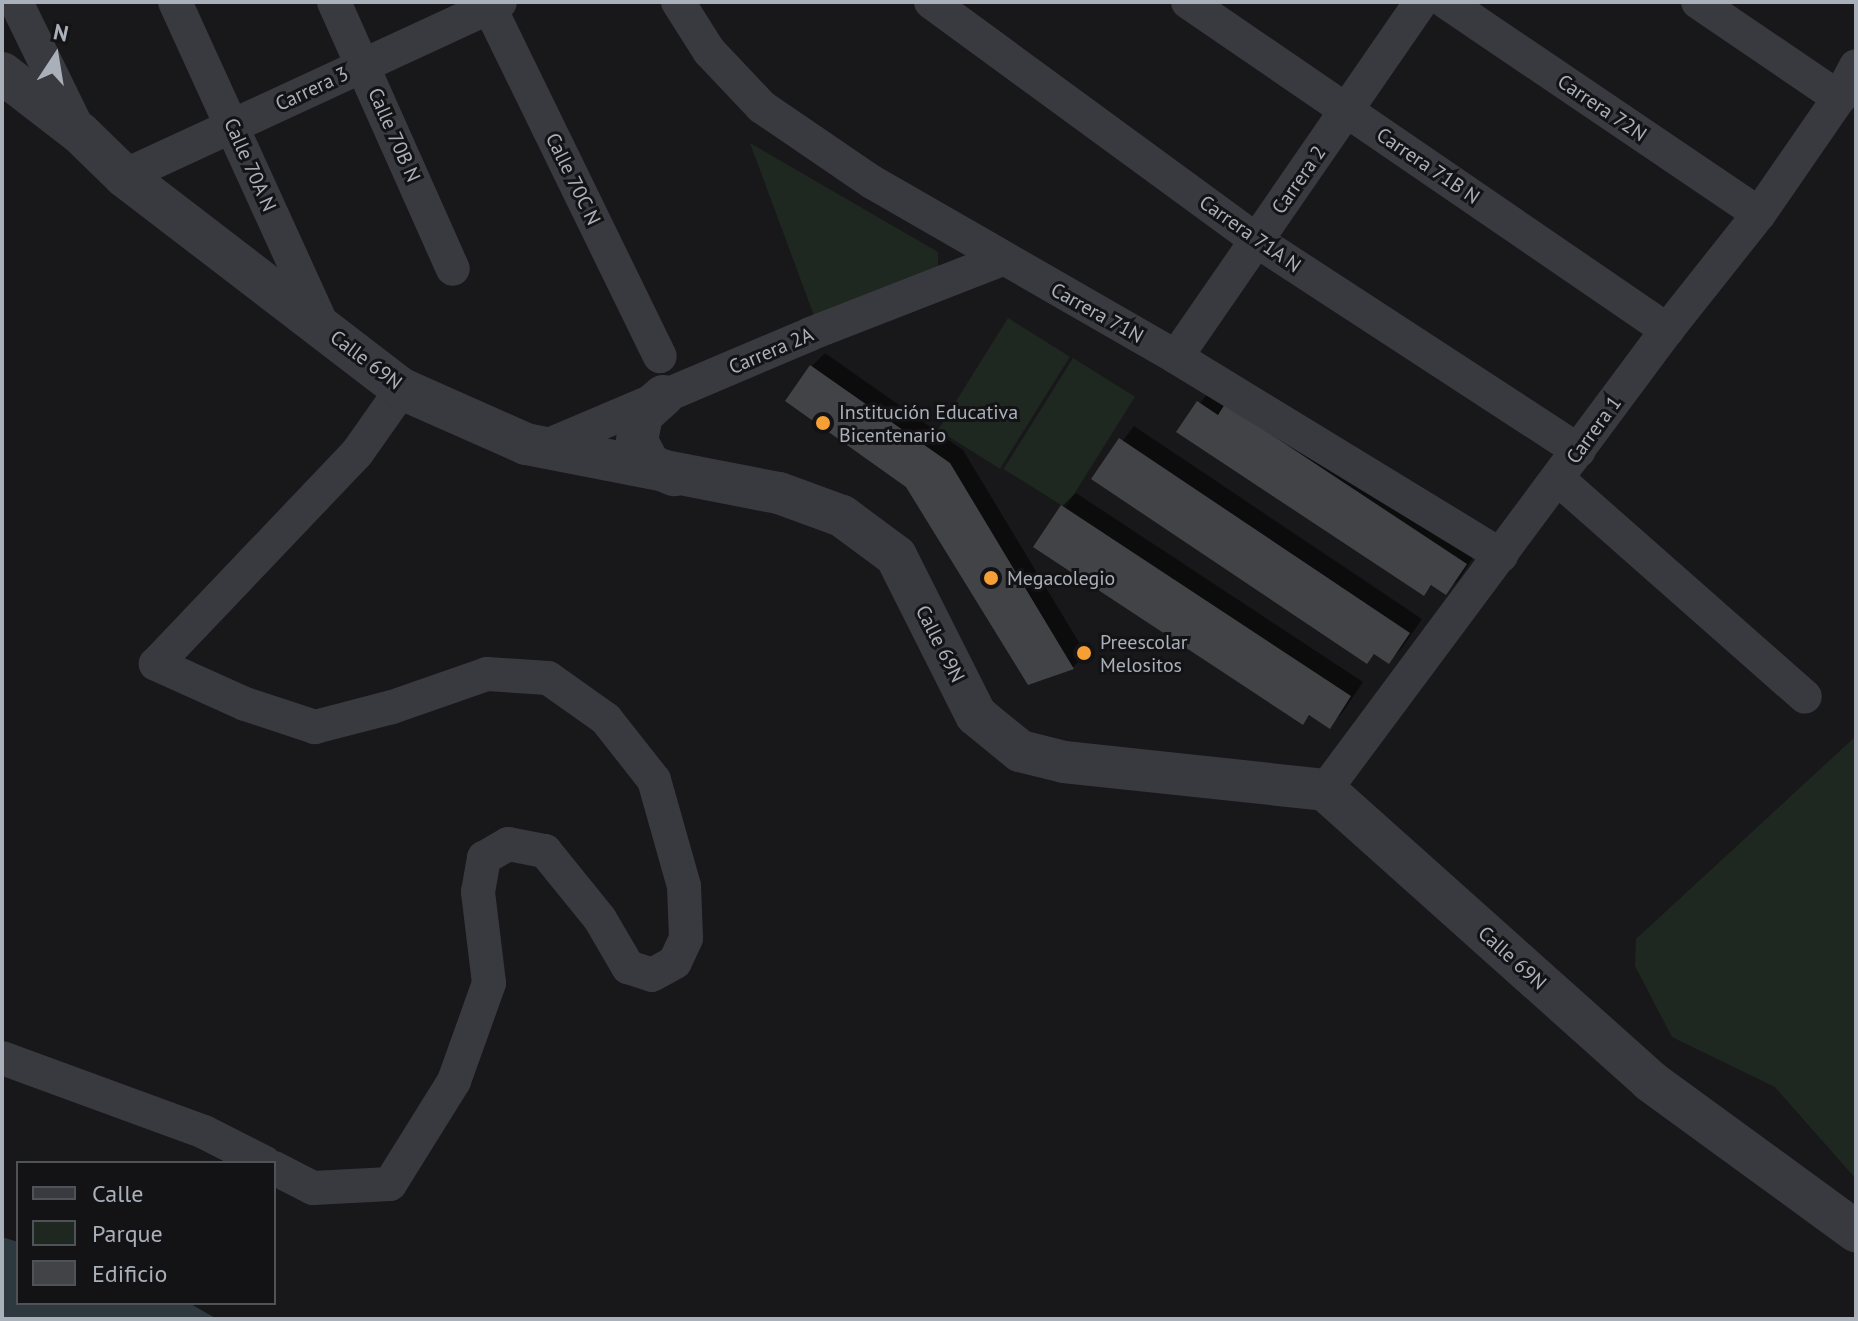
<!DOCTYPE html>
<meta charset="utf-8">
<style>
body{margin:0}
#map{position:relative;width:1858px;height:1321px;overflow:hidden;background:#18181a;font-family:"PT Sans",sans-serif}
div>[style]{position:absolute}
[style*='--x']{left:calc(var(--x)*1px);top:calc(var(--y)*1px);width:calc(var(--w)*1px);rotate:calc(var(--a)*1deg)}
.green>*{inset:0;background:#1f2820;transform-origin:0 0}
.water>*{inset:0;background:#2d393e}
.shadow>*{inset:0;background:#0007}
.building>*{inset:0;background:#424347}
.minor>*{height:34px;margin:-17px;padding:0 17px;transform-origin:17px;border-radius:17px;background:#393a3f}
.tertiary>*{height:42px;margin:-21px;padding:0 21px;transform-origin:21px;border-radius:21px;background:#393a3f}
.dots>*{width:22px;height:22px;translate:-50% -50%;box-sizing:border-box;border:4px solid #131315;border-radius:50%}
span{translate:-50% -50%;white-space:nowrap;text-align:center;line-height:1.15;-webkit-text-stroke:6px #131315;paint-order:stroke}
.street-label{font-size:20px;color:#aab0ba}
.poi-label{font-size:20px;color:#aab0ba}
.left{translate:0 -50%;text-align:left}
.frame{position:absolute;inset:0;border:4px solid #aab0ba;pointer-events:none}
.legend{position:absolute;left:16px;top:1161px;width:260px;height:144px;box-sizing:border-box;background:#131315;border:2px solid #4f5257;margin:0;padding:10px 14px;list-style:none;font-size:24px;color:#aab0ba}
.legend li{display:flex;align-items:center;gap:16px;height:40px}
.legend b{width:40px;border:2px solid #4f5257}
.north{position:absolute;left:16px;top:16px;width:80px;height:80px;-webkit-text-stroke:6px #131315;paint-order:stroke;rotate:12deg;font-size:22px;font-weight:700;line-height:32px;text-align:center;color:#aab0ba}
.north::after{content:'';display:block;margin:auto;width:28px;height:36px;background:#aab0ba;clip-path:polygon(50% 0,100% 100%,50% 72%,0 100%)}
</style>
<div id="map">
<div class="green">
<div style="clip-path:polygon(750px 143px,938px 252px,938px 271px,816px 321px)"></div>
<div style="left:1008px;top:318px;width:73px;height:132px;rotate:32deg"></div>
<div style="left:1073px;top:358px;width:73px;height:131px;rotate:32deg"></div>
<div style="clip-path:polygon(1856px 736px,1856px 1179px,1775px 1087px,1672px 1037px,1635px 966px,1636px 939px)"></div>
</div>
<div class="water">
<div style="clip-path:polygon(2px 1237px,18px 1242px,18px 1303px,189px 1303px,217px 1319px,2px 1319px)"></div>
</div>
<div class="shadow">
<div style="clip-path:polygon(825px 353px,963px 450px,1086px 654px,1073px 667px,1029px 683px,907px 486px,812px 366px)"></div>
<div style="clip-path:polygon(1211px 389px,1478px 550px,1459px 579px,1446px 592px,1433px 584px,1424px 594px,1178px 432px)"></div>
<div style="clip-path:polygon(1134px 426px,1422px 619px,1402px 648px,1389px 661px,1376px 653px,1367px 661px,1094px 478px)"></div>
<div style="clip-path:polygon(1076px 493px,1363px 682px,1342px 713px,1329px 726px,1311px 714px,1303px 722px,1062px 506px)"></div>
</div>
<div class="building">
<div style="clip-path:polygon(810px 365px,950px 463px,1074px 669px,1028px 685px,906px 487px,785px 401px)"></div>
<div style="clip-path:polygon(1197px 401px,1218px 415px,1225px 404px,1467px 564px,1446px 595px,1431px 585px,1424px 596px,1176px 432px)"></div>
<div style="clip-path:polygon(1119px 438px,1410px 633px,1389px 664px,1374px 654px,1367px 664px,1091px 479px)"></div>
<div style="clip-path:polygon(1061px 505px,1351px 696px,1330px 729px,1309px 715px,1303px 725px,1033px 547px)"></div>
</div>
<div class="minor">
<div style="--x:16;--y:2;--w:144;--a:64"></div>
<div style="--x:175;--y:2;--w:359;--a:65.5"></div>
<div style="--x:334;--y:2;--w:292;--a:66"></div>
<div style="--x:487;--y:2;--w:394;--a:64"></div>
<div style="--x:678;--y:2;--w:58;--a:57.7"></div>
<div style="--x:709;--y:51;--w:77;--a:46.6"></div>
<div style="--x:762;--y:107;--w:133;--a:34.3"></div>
<div style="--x:872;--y:182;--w:351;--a:29.9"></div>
<div style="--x:1176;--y:357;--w:381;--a:31.4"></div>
<div style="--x:931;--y:2;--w:404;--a:36.2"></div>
<div style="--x:1257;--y:241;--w:384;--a:33.1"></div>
<div style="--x:1188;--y:2;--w:581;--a:34.4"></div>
<div style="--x:1446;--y:2;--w:378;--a:34.1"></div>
<div style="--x:1698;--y:2;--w:171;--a:34.2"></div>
<div style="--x:124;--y:176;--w:414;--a:-24.8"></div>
<div style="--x:1176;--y:357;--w:431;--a:-55.4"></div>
<div style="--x:542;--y:448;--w:291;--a:-23"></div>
<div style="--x:810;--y:334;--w:206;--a:-21.3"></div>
<div style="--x:1558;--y:479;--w:329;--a:41.4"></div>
<div style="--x:1325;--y:790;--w:573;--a:-53.37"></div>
<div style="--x:1667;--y:330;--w:148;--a:-51.6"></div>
<div style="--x:1759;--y:214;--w:141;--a:-55.4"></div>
<div style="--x:1839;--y:98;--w:36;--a:-62"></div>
<div style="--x:2;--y:1058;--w:215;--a:20.1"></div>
<div style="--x:204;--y:1132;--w:68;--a:26.9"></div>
<div style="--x:274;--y:1168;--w:44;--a:27.1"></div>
<div style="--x:313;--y:1188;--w:77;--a:-3"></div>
<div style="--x:390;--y:1184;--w:121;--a:-58.1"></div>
<div style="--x:454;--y:1081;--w:104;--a:-70.3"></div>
<div style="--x:489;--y:983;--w:92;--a:-96.9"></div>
<div style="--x:478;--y:892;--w:35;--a:-80"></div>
<div style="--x:484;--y:858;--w:28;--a:-30"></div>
<div style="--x:508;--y:844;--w:38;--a:11"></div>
<div style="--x:545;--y:851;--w:87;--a:51"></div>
<div style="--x:600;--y:919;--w:56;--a:59.7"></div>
<div style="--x:628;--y:967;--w:25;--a:18"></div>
<div style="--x:652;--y:975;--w:26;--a:-29"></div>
<div style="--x:675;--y:962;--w:26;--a:-65"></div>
<div style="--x:686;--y:938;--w:52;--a:-92.2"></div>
<div style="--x:684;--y:886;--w:110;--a:-105.8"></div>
<div style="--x:654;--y:780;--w:78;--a:-128.2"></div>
<div style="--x:606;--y:719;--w:71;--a:-144.7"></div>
<div style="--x:548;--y:678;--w:61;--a:-176.2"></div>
<div style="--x:487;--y:674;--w:101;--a:160.8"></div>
<div style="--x:392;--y:707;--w:80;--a:165.4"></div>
<div style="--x:315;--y:727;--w:74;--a:-161.8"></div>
<div style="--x:245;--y:704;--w:98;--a:-155.8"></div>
<div style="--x:156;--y:664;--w:291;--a:-46.4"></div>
<div style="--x:357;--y:453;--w:78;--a:-54.9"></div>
</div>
<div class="tertiary">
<div style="--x:2;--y:73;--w:98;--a:37.6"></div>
<div style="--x:80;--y:133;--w:62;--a:44.3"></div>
<div style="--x:124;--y:176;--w:350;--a:37.5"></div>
<div style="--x:402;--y:389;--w:136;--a:23.9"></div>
<div style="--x:526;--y:444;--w:258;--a:11"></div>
<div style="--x:779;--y:493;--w:67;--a:20.1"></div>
<div style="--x:842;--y:516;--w:67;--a:36.5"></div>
<div style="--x:896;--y:556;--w:178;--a:63.3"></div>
<div style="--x:976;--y:715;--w:57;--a:39.3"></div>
<div style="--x:1020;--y:751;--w:45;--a:14"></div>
<div style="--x:1064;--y:762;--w:262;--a:6.1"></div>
<div style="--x:1325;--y:790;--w:436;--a:41.8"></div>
<div style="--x:1650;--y:1081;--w:255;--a:36.1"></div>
<div style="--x:663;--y:396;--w:28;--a:138"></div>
<div style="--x:642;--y:415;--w:26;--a:101"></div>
<div style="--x:637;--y:441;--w:27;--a:62"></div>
<div style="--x:650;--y:465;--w:26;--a:23"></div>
</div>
<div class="dots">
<div style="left:823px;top:423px;background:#f69f34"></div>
<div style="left:991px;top:578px;background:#f69f34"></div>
<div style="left:1084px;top:653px;background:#f69f34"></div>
</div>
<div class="street-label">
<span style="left:312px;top:89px;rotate:-25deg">Carrera 3</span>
<span style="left:1602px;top:108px;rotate:34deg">Carrera 72N</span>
<span style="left:394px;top:135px;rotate:66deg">Calle 70B N</span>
<span style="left:250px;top:165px;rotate:66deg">Calle 70A N</span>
<span style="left:1428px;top:166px;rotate:34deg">Carrera 71B N</span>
<span style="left:573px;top:179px;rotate:64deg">Calle 70C N</span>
<span style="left:1299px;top:180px;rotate:-55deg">Carrera 2</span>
<span style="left:1250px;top:234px;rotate:35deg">Carrera 71A N</span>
<span style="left:1097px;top:313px;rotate:29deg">Carrera 71N</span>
<span style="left:771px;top:351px;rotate:-23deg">Carrera 2A</span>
<span style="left:366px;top:360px;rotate:37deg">Calle 69N</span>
<span style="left:1594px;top:430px;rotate:-54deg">Carrera 1</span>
<span style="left:940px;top:644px;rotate:63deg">Calle 69N</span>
<span style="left:1512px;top:958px;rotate:42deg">Calle 69N</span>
</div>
<div class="poi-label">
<span class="left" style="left:839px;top:424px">Institución Educativa<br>Bicentenario</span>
<span class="left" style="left:1007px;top:578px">Megacolegio</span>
<span class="left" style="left:1100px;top:654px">Preescolar<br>Melositos</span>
</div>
<div class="frame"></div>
<ul class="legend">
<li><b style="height:10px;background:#393a3f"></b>Calle</li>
<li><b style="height:22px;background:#1f2820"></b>Parque</li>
<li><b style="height:22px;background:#424347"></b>Edificio</li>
</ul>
<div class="north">N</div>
</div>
